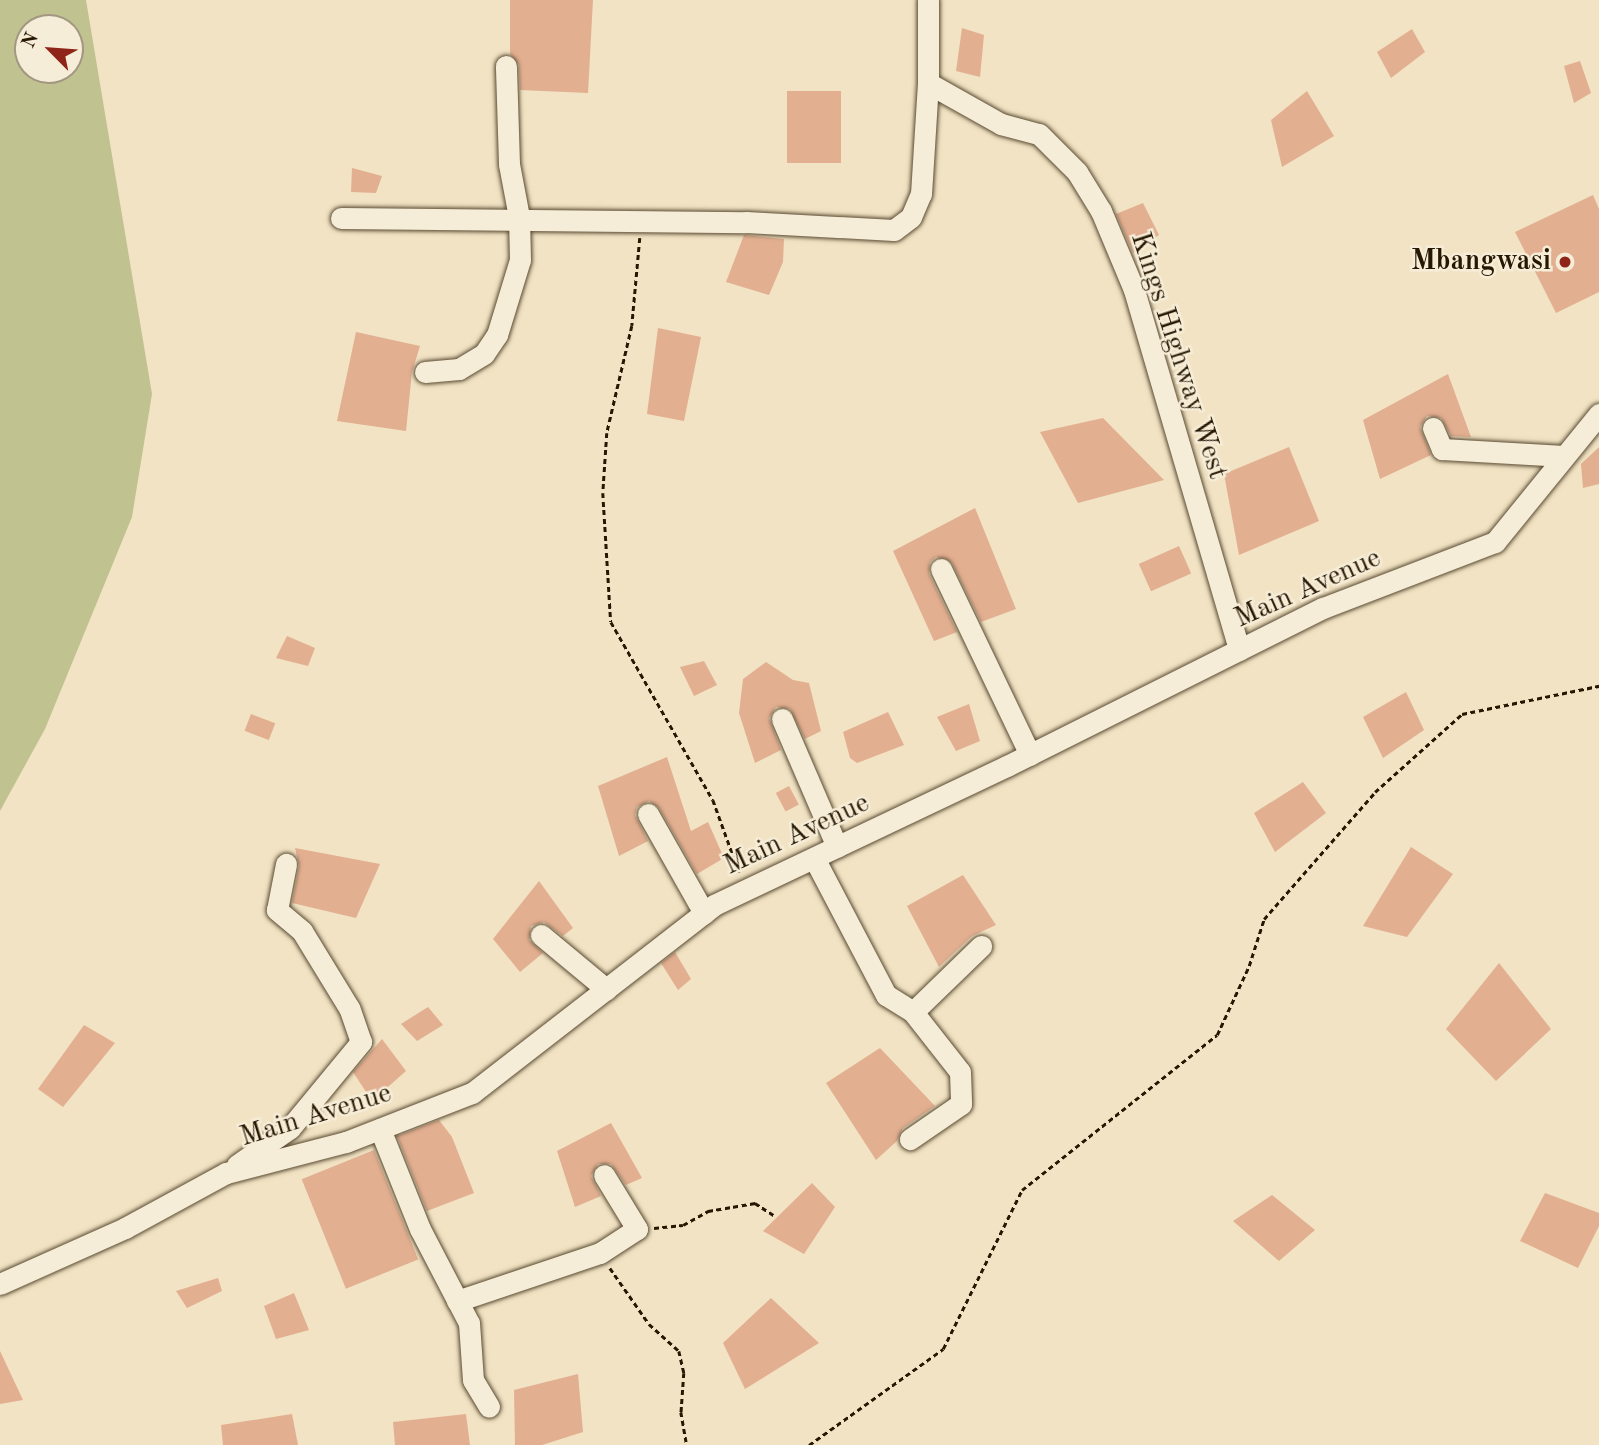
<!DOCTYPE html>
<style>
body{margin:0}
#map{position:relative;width:1599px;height:1445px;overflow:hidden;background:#f1e3c3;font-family:"Old Standard TT",serif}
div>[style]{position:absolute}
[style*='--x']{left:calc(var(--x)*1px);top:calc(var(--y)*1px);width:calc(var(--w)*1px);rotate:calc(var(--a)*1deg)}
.green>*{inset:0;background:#c0c290}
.building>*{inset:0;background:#e3af91;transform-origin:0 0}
.path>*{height:2.5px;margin-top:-1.25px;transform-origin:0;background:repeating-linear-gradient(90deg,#261701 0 5px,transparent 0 8.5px)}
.roads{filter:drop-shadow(0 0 2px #594a32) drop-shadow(0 0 2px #594a32)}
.minor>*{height:21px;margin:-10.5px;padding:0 10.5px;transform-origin:10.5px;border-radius:10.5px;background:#f6edd8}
.dots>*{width:19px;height:19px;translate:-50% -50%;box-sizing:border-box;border:4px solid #f6edd8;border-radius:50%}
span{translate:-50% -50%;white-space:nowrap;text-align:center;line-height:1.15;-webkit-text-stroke:5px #f6edd8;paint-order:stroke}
.poi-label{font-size:28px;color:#261701;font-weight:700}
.right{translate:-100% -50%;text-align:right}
.street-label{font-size:28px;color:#261701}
.north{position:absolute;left:14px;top:14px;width:70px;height:70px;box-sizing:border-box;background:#f6edd8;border:2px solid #a39782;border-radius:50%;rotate:295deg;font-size:19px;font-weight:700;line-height:28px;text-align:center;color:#261701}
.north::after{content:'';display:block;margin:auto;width:24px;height:32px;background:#8f2418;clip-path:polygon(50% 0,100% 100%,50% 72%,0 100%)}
</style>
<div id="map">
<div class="green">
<div style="clip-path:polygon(evenodd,0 0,86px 0,152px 394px,132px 517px,45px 729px,0 811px,0 0,28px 28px,70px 28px,70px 70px,28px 70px,28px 28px)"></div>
</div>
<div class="building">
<div style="clip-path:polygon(510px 0,593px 0,588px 93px,520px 90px,519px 65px,510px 54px)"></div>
<div style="clip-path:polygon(962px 28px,984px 35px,980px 77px,956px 71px)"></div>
<div style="clip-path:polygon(1412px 29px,1425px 52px,1391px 78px,1377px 52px)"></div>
<div style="clip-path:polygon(1580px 61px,1591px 93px,1574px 103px,1564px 66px)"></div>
<div style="left:787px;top:91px;width:54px;height:72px"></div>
<div style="clip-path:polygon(1307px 91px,1334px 136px,1282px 167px,1271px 120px)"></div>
<div style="clip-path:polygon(352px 168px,382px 176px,376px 193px,351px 192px)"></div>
<div style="clip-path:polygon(1593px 195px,1599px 209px,1599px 292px,1556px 313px,1515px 232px)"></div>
<div style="clip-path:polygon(1143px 203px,1159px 235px,1133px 253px,1116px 214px)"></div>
<div style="clip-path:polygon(744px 235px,784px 239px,783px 262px,769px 295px,726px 282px)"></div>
<div style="clip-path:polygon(658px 328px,701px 337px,684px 421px,647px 414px)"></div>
<div style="clip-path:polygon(356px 332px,420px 346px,412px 372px,406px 431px,337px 421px)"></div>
<div style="clip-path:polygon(1448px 374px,1471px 437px,1451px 436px,1441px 418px,1427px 416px,1420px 427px,1431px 455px,1380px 479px,1363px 420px)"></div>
<div style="clip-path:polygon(1103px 418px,1164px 480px,1078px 503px,1040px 432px)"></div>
<div style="clip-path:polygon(1289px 447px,1319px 521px,1239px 555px,1224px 474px)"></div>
<div style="clip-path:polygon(1599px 447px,1599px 484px,1583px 488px,1581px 464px)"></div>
<div style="clip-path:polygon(975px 508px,1016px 609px,981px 622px,952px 563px,936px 557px,930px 562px,929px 574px,957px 632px,934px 641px,893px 551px)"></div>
<div style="left:1179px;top:546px;width:30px;height:44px;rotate:66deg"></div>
<div style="clip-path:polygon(287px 636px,315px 648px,308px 666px,276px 658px)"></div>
<div style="clip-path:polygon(704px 661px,717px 685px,694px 696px,680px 667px)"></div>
<div style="clip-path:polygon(766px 662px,793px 680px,809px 683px,821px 731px,805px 739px,790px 709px,776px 707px,769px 718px,781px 750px,755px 763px,739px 713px,743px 679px)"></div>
<div style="clip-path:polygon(1406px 692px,1424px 730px,1383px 758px,1363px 717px)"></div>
<div style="clip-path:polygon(969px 704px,980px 741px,956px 751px,937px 717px)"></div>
<div style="clip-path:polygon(888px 712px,904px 745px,857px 763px,850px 758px,843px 732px)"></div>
<div style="left:251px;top:714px;width:26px;height:18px;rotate:21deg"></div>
<div style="clip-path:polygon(667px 757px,691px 831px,708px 822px,724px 858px,697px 874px,659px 808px,649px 801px,637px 807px,635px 815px,648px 841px,619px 856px,598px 786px)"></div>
<div style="clip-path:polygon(1303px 782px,1326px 813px,1275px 852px,1254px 813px)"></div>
<div style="left:789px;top:786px;width:21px;height:15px;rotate:62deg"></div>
<div style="clip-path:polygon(1411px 847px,1453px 874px,1407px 937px,1363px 926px)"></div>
<div style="clip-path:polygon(295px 848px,380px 864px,356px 918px,292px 903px,299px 866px)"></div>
<div style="clip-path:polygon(963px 875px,996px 925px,972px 936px,939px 967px,907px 906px)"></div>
<div style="clip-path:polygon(539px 881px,573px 928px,563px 936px,544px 922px,531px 926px,529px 940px,543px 953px,520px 972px,493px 939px)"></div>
<div style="clip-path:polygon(675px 952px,691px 979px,678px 990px,661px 963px)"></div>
<div style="clip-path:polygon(1499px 963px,1551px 1029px,1496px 1081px,1446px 1029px)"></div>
<div style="clip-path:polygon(428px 1007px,443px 1025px,417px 1041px,401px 1024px)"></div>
<div style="clip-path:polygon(84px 1025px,115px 1043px,63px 1107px,38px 1089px)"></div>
<div style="clip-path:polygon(382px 1039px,406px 1071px,372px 1101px,353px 1072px)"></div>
<div style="clip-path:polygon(880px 1048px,935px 1106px,903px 1128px,897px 1141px,876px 1160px,826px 1083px)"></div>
<div style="clip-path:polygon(439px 1120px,452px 1137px,474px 1193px,427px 1211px,397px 1136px)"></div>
<div style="clip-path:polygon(611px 1123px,642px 1178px,626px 1185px,611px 1164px,598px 1164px,591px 1176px,601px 1196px,575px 1207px,557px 1151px)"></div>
<div style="left:374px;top:1150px;width:118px;height:78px;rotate:68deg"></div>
<div style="clip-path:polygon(812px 1183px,835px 1207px,804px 1254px,763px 1231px)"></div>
<div style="clip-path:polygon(1545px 1193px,1599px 1213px,1599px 1226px,1578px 1268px,1520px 1241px)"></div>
<div style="clip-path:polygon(1272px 1195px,1315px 1230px,1279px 1261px,1233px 1221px)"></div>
<div style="clip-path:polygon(218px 1278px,222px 1291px,187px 1308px,176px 1291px)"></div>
<div style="clip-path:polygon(294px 1293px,309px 1330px,276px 1339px,264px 1306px)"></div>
<div style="clip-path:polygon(771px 1298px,819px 1343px,745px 1389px,723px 1343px)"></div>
<div style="clip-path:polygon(0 1351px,23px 1400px,0 1404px)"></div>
<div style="clip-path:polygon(578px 1374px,583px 1432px,542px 1445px,515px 1445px,514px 1390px)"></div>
<div style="clip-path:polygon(292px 1414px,298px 1445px,223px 1445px,221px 1425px)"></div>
<div style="clip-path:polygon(466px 1414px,470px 1445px,395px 1445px,393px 1422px)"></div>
</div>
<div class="path">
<div style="--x:640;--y:238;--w:88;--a:95.2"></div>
<div style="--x:632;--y:326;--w:110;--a:103.2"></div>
<div style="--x:607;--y:433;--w:60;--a:93.8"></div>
<div style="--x:603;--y:493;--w:129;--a:86.5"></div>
<div style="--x:611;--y:622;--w:205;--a:60.2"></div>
<div style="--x:713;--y:800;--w:77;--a:70.1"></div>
<div style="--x:654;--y:1228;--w:29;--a:-6"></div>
<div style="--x:683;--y:1225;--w:29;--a:-29"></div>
<div style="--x:708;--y:1211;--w:48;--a:-9.7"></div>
<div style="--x:755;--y:1203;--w:24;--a:33"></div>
<div style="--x:610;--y:1268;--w:68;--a:55.1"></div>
<div style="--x:649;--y:1324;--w:40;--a:42"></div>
<div style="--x:679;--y:1351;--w:23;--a:77"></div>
<div style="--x:684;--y:1373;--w:39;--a:94"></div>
<div style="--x:681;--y:1412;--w:34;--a:80"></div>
<div style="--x:809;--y:1445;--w:165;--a:-35.6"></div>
<div style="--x:943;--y:1349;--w:178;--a:-63.6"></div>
<div style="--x:1022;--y:1190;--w:249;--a:-38.5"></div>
<div style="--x:1217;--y:1035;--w:76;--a:-65.1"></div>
<div style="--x:1249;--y:966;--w:49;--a:-72.3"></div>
<div style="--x:1264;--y:919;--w:169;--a:-48.8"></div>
<div style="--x:1375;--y:792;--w:117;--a:-41.9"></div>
<div style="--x:1462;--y:714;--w:140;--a:-11.6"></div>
</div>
<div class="roads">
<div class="minor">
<div style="--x:928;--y:0;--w:83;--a:90"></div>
<div style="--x:928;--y:83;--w:84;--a:29.3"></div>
<div style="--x:1001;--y:124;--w:39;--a:15"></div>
<div style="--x:1039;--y:134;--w:54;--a:45"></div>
<div style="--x:1077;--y:172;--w:46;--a:58.4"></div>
<div style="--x:1101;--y:211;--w:86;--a:67.3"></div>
<div style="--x:1134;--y:290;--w:375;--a:73.7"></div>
<div style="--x:341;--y:218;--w:405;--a:0.6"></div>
<div style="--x:746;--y:222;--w:148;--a:3.1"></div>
<div style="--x:894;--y:230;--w:21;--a:-37"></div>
<div style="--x:911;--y:217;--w:25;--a:-67"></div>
<div style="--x:921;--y:194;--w:111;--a:-86.4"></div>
<div style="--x:425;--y:372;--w:34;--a:-5"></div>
<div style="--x:459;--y:369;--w:29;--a:-31"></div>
<div style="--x:484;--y:354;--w:23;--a:-56"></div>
<div style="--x:497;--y:335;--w:78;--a:-73"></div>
<div style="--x:520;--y:260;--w:43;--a:-91.3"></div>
<div style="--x:519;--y:217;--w:54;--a:-100.7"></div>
<div style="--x:509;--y:164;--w:98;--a:-91.8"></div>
<div style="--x:1433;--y:428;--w:23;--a:67"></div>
<div style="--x:1442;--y:449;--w:122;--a:3.3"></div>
<div style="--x:941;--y:569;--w:206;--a:64.4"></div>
<div style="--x:782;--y:719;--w:139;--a:66.7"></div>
<div style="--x:648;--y:814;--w:114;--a:60.5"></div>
<div style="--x:814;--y:858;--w:155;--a:62.3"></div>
<div style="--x:886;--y:995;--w:32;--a:32"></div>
<div style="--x:913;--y:1012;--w:76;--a:51.9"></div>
<div style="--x:960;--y:1072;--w:32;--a:88"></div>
<div style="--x:961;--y:1104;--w:62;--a:145.5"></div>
<div style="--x:541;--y:935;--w:85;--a:39.7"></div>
<div style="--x:913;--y:1012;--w:95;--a:-44.1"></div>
<div style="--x:380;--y:1129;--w:108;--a:68.2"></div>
<div style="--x:420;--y:1229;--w:106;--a:62.5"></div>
<div style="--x:469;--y:1323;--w:57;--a:86"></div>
<div style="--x:473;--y:1380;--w:31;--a:59"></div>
<div style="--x:237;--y:1165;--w:65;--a:-34.9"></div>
<div style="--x:290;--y:1128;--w:112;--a:-50.5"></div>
<div style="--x:361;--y:1042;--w:36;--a:-109"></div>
<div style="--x:349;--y:1008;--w:90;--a:-121.4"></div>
<div style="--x:302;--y:931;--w:33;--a:-140"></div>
<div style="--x:277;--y:910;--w:47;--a:-78.9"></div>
<div style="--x:0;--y:1284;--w:137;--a:-24.1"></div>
<div style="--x:125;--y:1228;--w:115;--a:-28.6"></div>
<div style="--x:226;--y:1173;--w:124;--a:-14.5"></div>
<div style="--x:346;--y:1142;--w:135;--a:-21.3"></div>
<div style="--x:472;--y:1093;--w:306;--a:-37.8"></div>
<div style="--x:714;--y:905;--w:324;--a:-25.4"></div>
<div style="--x:1007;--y:766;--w:353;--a:-26.6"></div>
<div style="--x:1323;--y:608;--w:184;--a:-21"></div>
<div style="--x:1495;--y:542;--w:165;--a:-50.9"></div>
<div style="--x:457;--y:1301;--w:151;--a:-18.6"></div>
<div style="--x:600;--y:1253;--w:44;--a:-33"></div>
<div style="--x:637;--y:1229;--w:63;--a:-121.4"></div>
</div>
</div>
<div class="dots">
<div style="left:1565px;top:262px;background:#8f2418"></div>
</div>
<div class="poi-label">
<span class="right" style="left:1551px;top:262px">Mbangwasi</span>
</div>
<div class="street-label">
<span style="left:1178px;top:356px;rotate:72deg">Kings Highway West</span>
<span style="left:1308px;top:589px;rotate:-24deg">Main Avenue</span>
<span style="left:797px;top:835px;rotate:-25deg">Main Avenue</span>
<span style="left:316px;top:1116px;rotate:-17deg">Main Avenue</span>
</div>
<div class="north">N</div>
</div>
